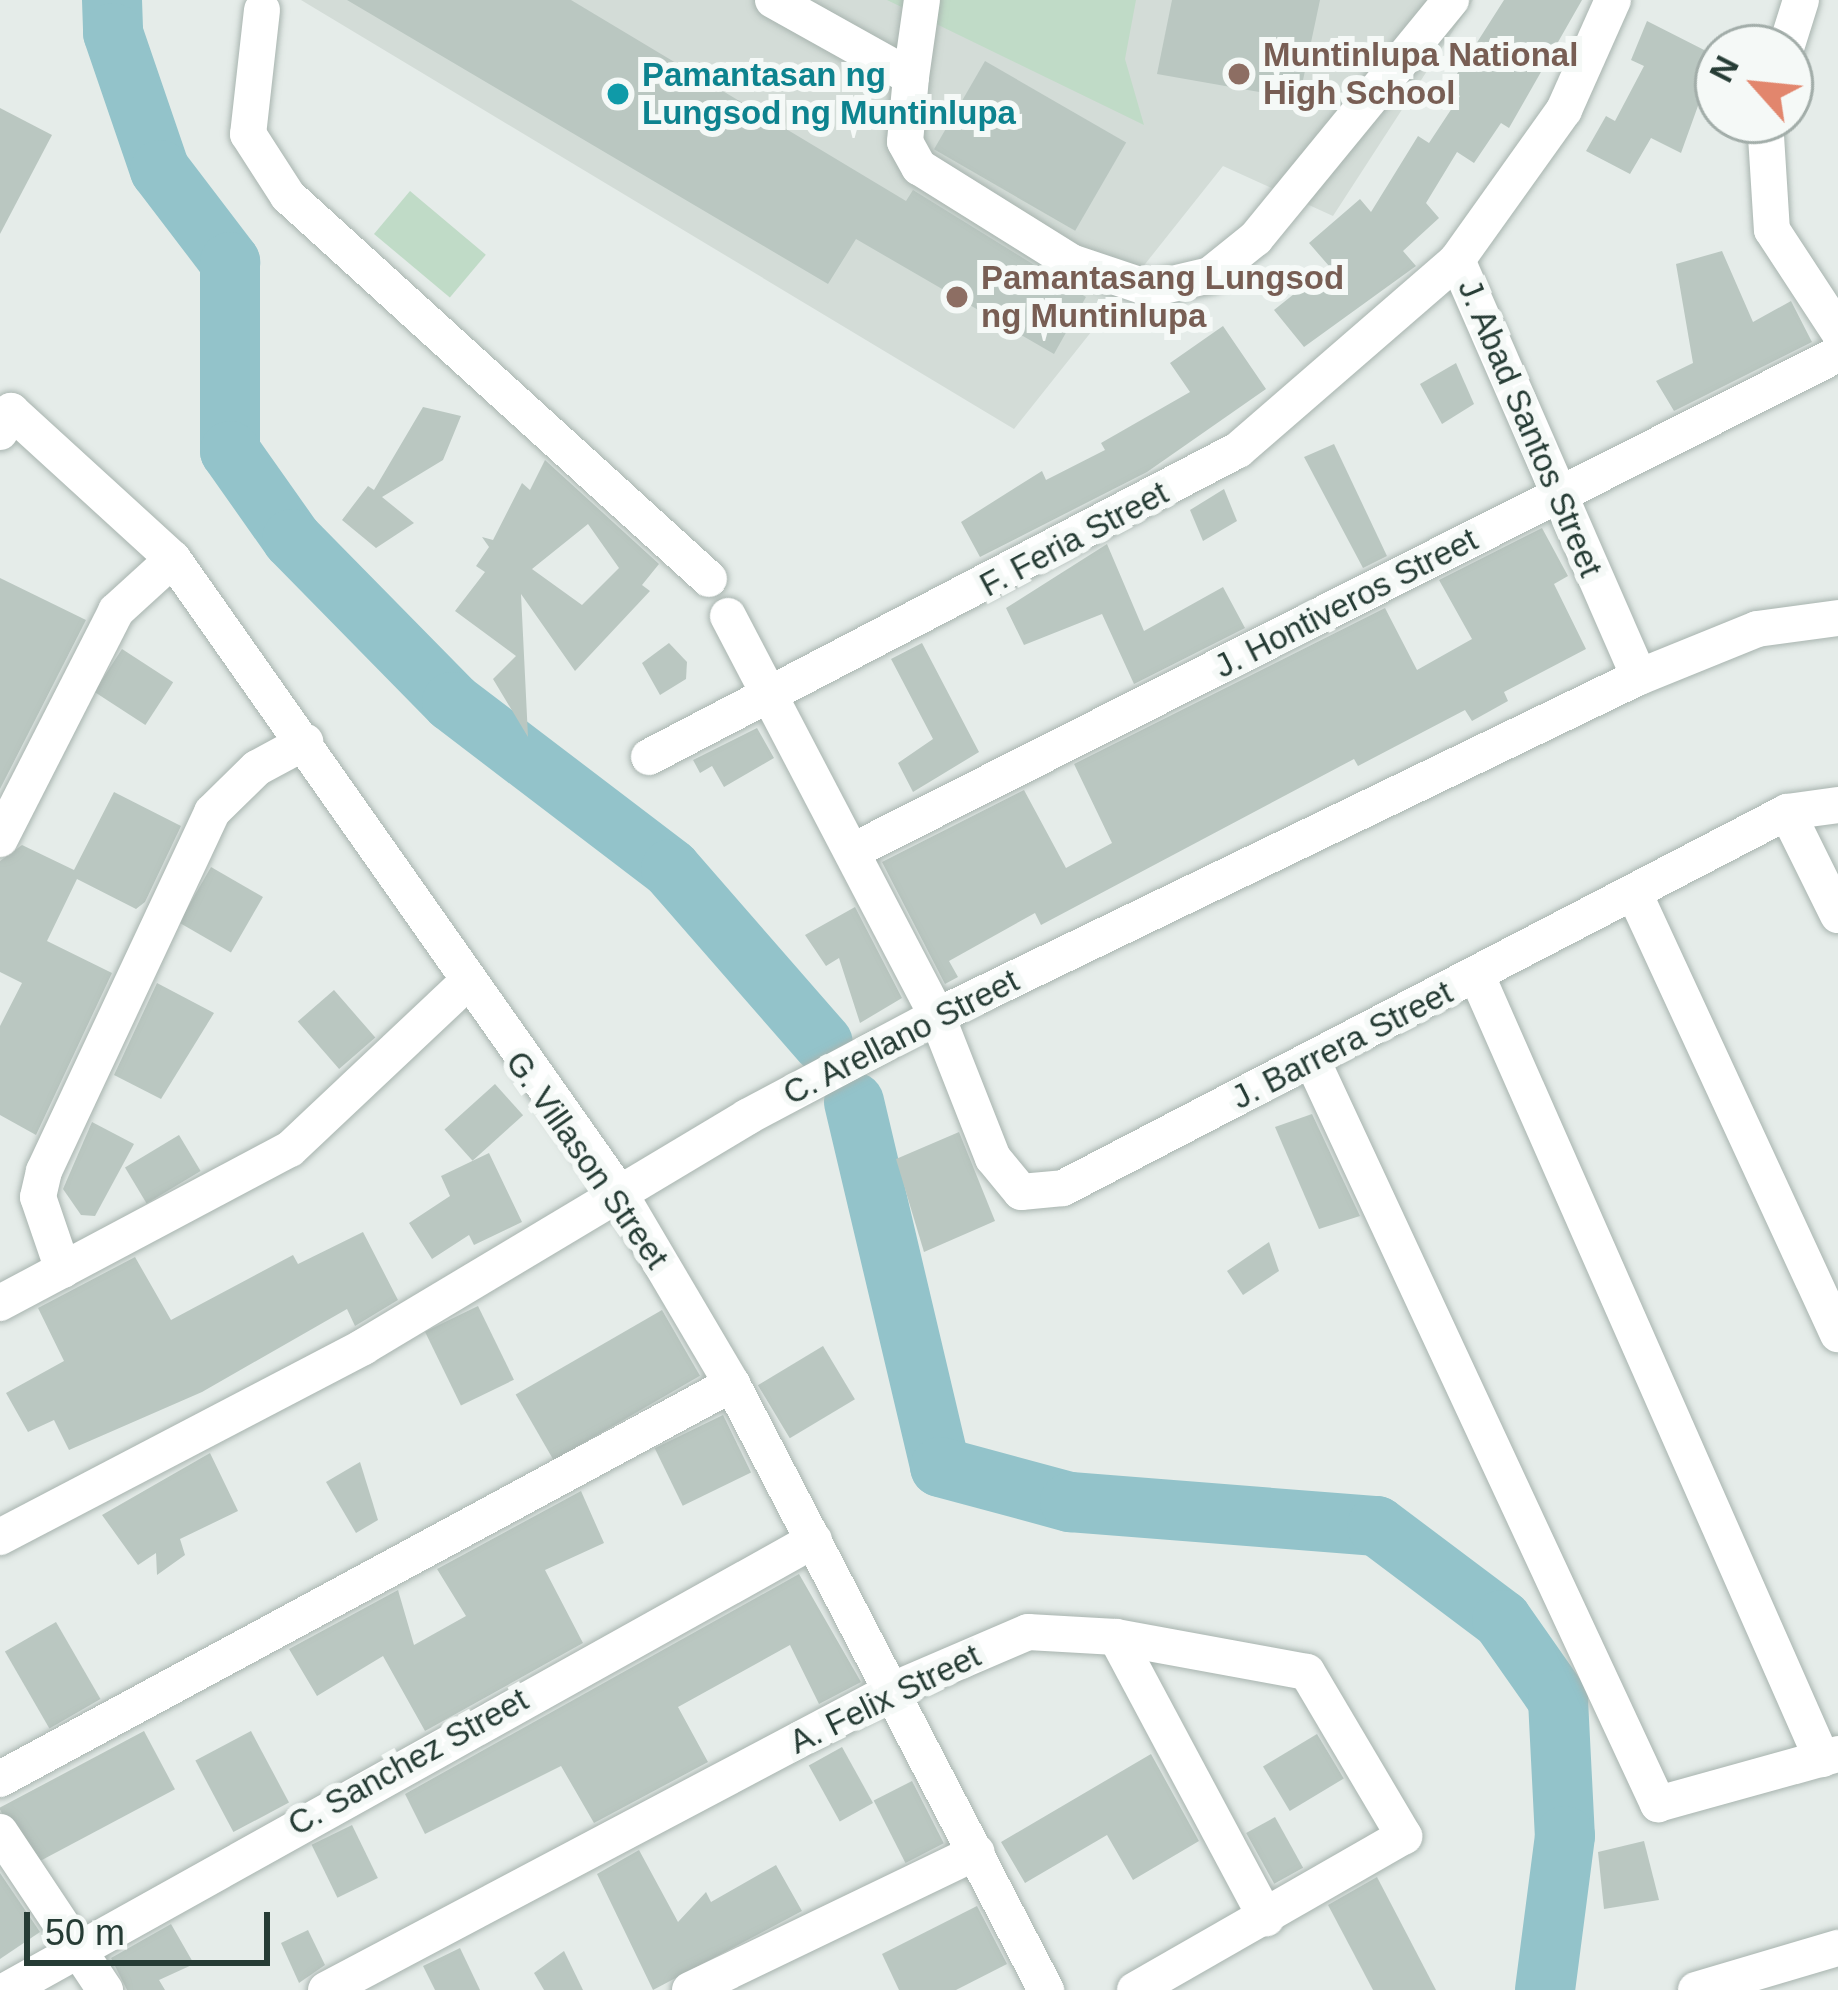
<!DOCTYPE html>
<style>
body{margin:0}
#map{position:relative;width:1838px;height:1990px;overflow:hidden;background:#e5ece9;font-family:Helvetica,sans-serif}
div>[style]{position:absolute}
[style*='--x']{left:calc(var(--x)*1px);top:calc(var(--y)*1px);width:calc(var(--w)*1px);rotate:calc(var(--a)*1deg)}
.built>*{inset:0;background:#d3dcd7}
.green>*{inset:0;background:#c0dbc7;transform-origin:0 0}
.river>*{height:60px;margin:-30px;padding:0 30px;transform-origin:30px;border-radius:30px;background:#93c3ca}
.building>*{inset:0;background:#bac7c1;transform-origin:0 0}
.roads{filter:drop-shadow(0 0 3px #a8b4af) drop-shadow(0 0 3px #a8b4af)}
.minor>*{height:36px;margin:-18px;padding:0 18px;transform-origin:18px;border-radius:18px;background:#fff}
.dots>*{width:33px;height:33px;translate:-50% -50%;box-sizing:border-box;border:6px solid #f5f9f7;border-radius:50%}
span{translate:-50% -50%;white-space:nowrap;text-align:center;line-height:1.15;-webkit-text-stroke:12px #f5f9f7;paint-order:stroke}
.education-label{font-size:33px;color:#785e54;font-weight:700}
.left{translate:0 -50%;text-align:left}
.culture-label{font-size:33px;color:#0d838f;font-weight:700}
.street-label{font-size:33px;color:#263c35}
.north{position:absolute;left:1694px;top:24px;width:120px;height:120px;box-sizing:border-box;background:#f5f9f7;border:3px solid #a2ada9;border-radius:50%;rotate:297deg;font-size:33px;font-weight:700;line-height:48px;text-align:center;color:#263c35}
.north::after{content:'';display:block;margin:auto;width:42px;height:54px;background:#e2866d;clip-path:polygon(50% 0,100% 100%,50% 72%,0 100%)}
.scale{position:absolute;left:24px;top:1912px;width:246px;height:54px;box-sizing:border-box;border:6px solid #263c35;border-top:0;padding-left:15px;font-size:36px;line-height:42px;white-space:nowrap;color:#263c35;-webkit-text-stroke:9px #f5f9f7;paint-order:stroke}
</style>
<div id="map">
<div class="built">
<div style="clip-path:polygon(301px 0,1473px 0,1333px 216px,1223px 166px,1014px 429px)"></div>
</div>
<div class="green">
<div style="clip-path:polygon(887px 0,1136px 0,1125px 59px,1144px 125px)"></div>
<div style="left:410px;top:191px;width:99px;height:56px;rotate:40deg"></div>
</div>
<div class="river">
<div style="--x:112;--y:0;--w:33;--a:88"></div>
<div style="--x:113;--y:33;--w:145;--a:71.1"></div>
<div style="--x:160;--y:170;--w:116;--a:52.7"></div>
<div style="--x:230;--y:262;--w:189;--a:90"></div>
<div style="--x:230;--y:451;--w:108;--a:54.8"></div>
<div style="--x:292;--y:539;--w:228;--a:45.5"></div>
<div style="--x:452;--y:702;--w:275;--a:37.3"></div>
<div style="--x:671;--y:869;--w:231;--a:48.9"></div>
<div style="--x:854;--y:1102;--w:375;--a:76.7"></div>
<div style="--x:940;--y:1467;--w:135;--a:15.1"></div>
<div style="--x:1070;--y:1502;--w:308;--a:4.5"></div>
<div style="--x:1377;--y:1526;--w:156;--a:36.9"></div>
<div style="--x:1502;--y:1620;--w:98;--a:55"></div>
<div style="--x:1558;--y:1700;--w:136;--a:87.1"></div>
<div style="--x:1565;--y:1836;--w:155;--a:97.4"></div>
</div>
<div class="building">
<div style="clip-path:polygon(347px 0,571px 0,906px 201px,913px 190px,1086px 297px,1054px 354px,856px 239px,828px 284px)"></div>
<div style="clip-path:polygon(1172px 0,1320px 0,1299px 99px,1157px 74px)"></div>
<div style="clip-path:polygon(1504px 0,1582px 0,1509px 128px,1501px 123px,1474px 163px,1457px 152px,1426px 203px,1439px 218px,1403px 251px,1416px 266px,1304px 347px,1274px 310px,1329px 266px,1309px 243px,1360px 199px,1371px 212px,1418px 136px,1429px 143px,1460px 96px,1448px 88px)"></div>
<div style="clip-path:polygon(1647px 21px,1716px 56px,1681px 153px,1651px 138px,1630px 174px,1586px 151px,1606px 116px,1615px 121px,1644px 66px,1631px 60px)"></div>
<div style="left:985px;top:61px;width:163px;height:102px;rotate:30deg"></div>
<div style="clip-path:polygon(0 108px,52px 135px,0 234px)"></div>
<div style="clip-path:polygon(1722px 251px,1753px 322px,1791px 301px,1812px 342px,1674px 411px,1656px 381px,1693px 363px,1676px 264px)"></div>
<div style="clip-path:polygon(1223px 326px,1266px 389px,1147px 472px,980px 557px,961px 522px,1042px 471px,1046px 480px,1105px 450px,1101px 443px,1190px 392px,1170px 363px)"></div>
<div style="clip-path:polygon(1456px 363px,1474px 404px,1442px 424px,1420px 384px)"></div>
<div style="clip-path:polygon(423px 407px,461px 416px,443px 460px,382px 497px,414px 523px,376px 548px,342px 520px,368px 486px,374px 490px)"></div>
<div style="clip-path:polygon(1334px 444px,1387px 556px,1363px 568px,1304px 457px)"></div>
<div style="clip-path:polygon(evenodd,545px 460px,659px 564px,642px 585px,650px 591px,575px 671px,521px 594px,528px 737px,493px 679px,516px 656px,455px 611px,485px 572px,476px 566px,489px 547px,482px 537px,493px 540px,522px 483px,530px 490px,545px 460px,588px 524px,619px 568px,582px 605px,532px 569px,588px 524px)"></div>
<div style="clip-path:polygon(1224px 489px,1237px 521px,1203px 541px,1190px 510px)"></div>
<div style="clip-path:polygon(1542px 528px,1568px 576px,1554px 584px,1586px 649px,1504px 692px,1508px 701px,1472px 721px,1465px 710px,1358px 766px,1354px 759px,1041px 925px,1035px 913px,949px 961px,958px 977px,945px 984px,882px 862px,1024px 790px,1066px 868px,1112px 843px,1074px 764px,1385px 608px,1417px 670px,1472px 639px,1439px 580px)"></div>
<div style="clip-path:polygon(1107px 544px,1144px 631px,1223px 587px,1245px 628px,1134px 684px,1102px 614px,1024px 645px,1006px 608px)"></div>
<div style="clip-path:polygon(0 578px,86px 620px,0 789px)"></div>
<div style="clip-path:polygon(669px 643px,687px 662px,686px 679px,660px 695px,642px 663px)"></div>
<div style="clip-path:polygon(922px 643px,979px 752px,913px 792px,898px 763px,933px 739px,891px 659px)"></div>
<div style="left:122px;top:649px;width:61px;height:51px;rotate:33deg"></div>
<div style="clip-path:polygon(757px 728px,774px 758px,724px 787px,712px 766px,700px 773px,693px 760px)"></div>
<div style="clip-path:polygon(114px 792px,181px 826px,145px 902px,136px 909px,77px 879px,47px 941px,112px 973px,36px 1135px,0 1115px,0 1026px,22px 983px,0 972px,0 861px,22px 845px,74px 870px)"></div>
<div style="left:211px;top:867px;width:60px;height:64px;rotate:30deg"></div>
<div style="clip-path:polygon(855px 907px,902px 998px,860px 1023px,839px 958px,826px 966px,805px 935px)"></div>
<div style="clip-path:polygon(157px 983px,214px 1013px,161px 1099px,114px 1075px)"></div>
<div style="left:334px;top:990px;width:63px;height:48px;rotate:49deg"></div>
<div style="left:495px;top:1084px;width:42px;height:68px;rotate:48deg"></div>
<div style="clip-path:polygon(1312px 1114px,1360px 1216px,1319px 1229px,1275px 1127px)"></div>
<div style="clip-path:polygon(92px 1122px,134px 1144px,95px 1216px,81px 1215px,63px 1189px)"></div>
<div style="clip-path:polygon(959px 1132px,995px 1221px,924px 1252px,896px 1159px)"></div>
<div style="left:179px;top:1135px;width:42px;height:63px;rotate:59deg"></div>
<div style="clip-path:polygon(489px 1153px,522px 1222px,474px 1245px,469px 1235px,432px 1259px,409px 1223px,450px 1196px,441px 1176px)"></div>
<div style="clip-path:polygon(363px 1232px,398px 1300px,355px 1326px,347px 1309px,202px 1392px,69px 1450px,54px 1420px,28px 1432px,6px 1393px,64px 1361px,38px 1308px,135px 1257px,171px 1320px,293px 1255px,298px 1264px)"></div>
<div style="clip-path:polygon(1269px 1242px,1279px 1271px,1243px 1295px,1227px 1271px)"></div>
<div style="left:478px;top:1306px;width:82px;height:59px;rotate:64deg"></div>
<div style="left:662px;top:1310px;width:76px;height:169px;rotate:60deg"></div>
<div style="left:823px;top:1346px;width:62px;height:76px;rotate:59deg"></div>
<div style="left:723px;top:1415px;width:64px;height:76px;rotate:64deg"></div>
<div style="clip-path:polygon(210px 1453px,238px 1511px,180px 1539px,185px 1555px,157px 1575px,156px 1553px,138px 1565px,102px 1515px)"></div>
<div style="clip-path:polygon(360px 1462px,378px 1520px,356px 1533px,326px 1482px)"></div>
<div style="clip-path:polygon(581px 1491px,604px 1543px,545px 1570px,583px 1643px,425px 1731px,383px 1656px,317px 1696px,289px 1649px,398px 1590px,414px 1645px,466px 1616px,437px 1569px)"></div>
<div style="clip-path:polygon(799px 1574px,861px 1682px,819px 1704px,790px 1645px,678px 1707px,708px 1762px,594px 1823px,561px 1766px,425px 1834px,405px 1794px)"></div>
<div style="left:56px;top:1622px;width:89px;height:59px;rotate:60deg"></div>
<div style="left:144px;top:1731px;width:66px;height:164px;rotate:62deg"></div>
<div style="left:251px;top:1731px;width:81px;height:63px;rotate:62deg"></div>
<div style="left:1317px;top:1734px;width:52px;height:63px;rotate:59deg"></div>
<div style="left:842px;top:1747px;width:64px;height:38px;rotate:61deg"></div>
<div style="clip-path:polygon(1151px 1754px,1199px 1841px,1133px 1880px,1107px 1835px,1025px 1883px,1001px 1842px)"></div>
<div style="left:912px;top:1781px;width:70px;height:43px;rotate:63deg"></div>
<div style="left:1275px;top:1817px;width:58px;height:33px;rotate:61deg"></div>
<div style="left:352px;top:1825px;width:59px;height:45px;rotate:64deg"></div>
<div style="clip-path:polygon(1644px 1841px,1659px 1900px,1604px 1909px,1598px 1852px)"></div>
<div style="clip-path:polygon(639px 1850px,678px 1922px,706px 1892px,711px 1902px,776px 1865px,802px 1911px,653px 1990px,597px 1874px)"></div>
<div style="clip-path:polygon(0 1873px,40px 1932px,0 1959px)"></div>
<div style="clip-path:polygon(1377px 1877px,1436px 1990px,1373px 1990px,1328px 1905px)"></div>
<div style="clip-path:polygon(977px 1906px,1007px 1964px,956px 1990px,899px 1990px,882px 1954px)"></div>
<div style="clip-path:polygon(171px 1924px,194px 1964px,159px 1980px,165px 1990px,127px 1990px,111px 1958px)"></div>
<div style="clip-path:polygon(308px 1930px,325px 1965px,299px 1983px,281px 1943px)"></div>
<div style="clip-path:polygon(460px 1948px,480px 1990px,435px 1990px,423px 1966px)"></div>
<div style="clip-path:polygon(564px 1951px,583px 1990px,544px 1990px,534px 1973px)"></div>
</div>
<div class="roads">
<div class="minor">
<div style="--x:773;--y:0;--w:158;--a:29.2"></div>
<div style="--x:911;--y:77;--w:78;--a:-81.9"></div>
<div style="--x:262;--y:10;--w:125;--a:96.4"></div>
<div style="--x:248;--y:134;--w:74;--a:57.2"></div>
<div style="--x:288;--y:196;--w:569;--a:42.29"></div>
<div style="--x:1786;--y:48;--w:50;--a:-72.6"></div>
<div style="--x:911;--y:77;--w:65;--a:95.3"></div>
<div style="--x:905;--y:142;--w:29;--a:61"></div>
<div style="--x:919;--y:167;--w:179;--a:32"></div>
<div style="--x:1071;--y:262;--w:84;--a:18.6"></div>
<div style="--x:1151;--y:289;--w:61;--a:-13.3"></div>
<div style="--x:1210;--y:275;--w:59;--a:-38.8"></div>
<div style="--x:1256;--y:238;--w:308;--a:-50.7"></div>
<div style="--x:1765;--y:120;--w:110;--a:86.4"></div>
<div style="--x:1772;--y:230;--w:121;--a:56.8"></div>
<div style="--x:1457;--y:260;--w:455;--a:66.4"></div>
<div style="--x:0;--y:432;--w:24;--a:-62"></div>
<div style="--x:11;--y:411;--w:219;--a:42.4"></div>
<div style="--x:173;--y:559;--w:777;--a:54.86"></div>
<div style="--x:620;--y:1194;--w:221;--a:59.5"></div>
<div style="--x:732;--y:1384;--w:683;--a:62.61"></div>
<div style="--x:728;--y:616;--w:451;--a:62.4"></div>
<div style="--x:937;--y:1016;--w:153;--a:68.5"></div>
<div style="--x:993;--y:1158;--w:44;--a:50.5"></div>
<div style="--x:1021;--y:1192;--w:42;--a:-5.4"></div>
<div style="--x:1063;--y:1188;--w:816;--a:-27.44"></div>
<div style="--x:1787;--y:812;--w:51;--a:-7.8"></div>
<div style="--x:649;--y:757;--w:664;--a:-27.53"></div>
<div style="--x:1238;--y:450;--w:290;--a:-40.9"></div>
<div style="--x:1457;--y:260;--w:184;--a:-54.5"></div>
<div style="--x:1564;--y:110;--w:120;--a:-66"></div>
<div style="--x:1787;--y:812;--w:115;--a:63.7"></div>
<div style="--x:0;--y:839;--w:256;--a:-63"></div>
<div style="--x:116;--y:611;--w:77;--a:-42.4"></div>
<div style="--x:853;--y:851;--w:1103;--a:-26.77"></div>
<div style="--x:1635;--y:895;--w:484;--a:65.2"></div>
<div style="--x:1477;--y:976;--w:856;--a:66.22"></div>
<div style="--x:1312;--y:1060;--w:821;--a:65.06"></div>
<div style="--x:1658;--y:1804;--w:187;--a:-15.5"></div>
<div style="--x:63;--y:1270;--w:77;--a:-108.9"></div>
<div style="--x:38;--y:1197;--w:27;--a:-77"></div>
<div style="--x:44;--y:1171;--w:396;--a:-64.9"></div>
<div style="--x:212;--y:812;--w:63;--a:-44.4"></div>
<div style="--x:257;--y:768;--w:55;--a:-28.4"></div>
<div style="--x:0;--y:1303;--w:328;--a:-28"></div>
<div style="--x:290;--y:1149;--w:241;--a:-43.3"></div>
<div style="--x:0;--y:1537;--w:410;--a:-27.6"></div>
<div style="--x:363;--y:1347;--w:448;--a:-30.9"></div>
<div style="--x:747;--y:1117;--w:215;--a:-28"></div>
<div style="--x:937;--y:1016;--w:780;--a:-25.78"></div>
<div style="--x:1639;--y:677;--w:127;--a:-22.1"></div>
<div style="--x:1757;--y:629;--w:82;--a:-7.7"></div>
<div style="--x:1116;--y:1637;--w:319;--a:61.9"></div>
<div style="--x:0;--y:1779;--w:832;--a:-28.35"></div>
<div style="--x:0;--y:1832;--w:190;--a:56.4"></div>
<div style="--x:7;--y:1990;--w:924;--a:-29.14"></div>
<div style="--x:326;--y:1990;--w:644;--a:-27.88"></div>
<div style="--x:895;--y:1689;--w:145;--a:-23.2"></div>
<div style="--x:1028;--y:1632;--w:88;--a:3.3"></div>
<div style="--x:1116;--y:1637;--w:194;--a:10.4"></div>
<div style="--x:1307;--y:1672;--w:191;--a:59.4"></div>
<div style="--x:1404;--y:1836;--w:310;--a:150.2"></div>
<div style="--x:690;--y:1990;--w:318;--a:-25.7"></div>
<div style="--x:1696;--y:1990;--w:148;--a:-16.5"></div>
</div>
</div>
<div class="dots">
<div style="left:1239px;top:74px;background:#8d6e63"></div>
<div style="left:618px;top:94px;background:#0f9aa8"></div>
<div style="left:957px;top:297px;background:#8d6e63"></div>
</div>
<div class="education-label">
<span class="left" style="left:1263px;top:74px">Muntinlupa National<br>High School</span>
<span class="left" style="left:981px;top:297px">Pamantasang Lungsod<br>ng Muntinlupa</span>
</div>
<div class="culture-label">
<span class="left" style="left:642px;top:94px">Pamantasan ng<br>Lungsod ng Muntinlupa</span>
</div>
<div class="street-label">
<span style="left:1530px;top:428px;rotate:67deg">J. Abad Santos Street</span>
<span style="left:1074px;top:539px;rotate:-28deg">F. Feria Street</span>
<span style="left:1346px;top:603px;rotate:-27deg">J. Hontiveros Street</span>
<span style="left:901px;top:1037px;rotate:-27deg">C. Arellano Street</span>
<span style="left:1342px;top:1045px;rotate:-27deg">J. Barrera Street</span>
<span style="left:587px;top:1160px;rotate:55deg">G. Villason Street</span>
<span style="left:885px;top:1699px;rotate:-26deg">A. Felix Street</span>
<span style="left:408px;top:1762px;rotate:-29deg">C. Sanchez Street</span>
</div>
<div class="north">N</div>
<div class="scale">50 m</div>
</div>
